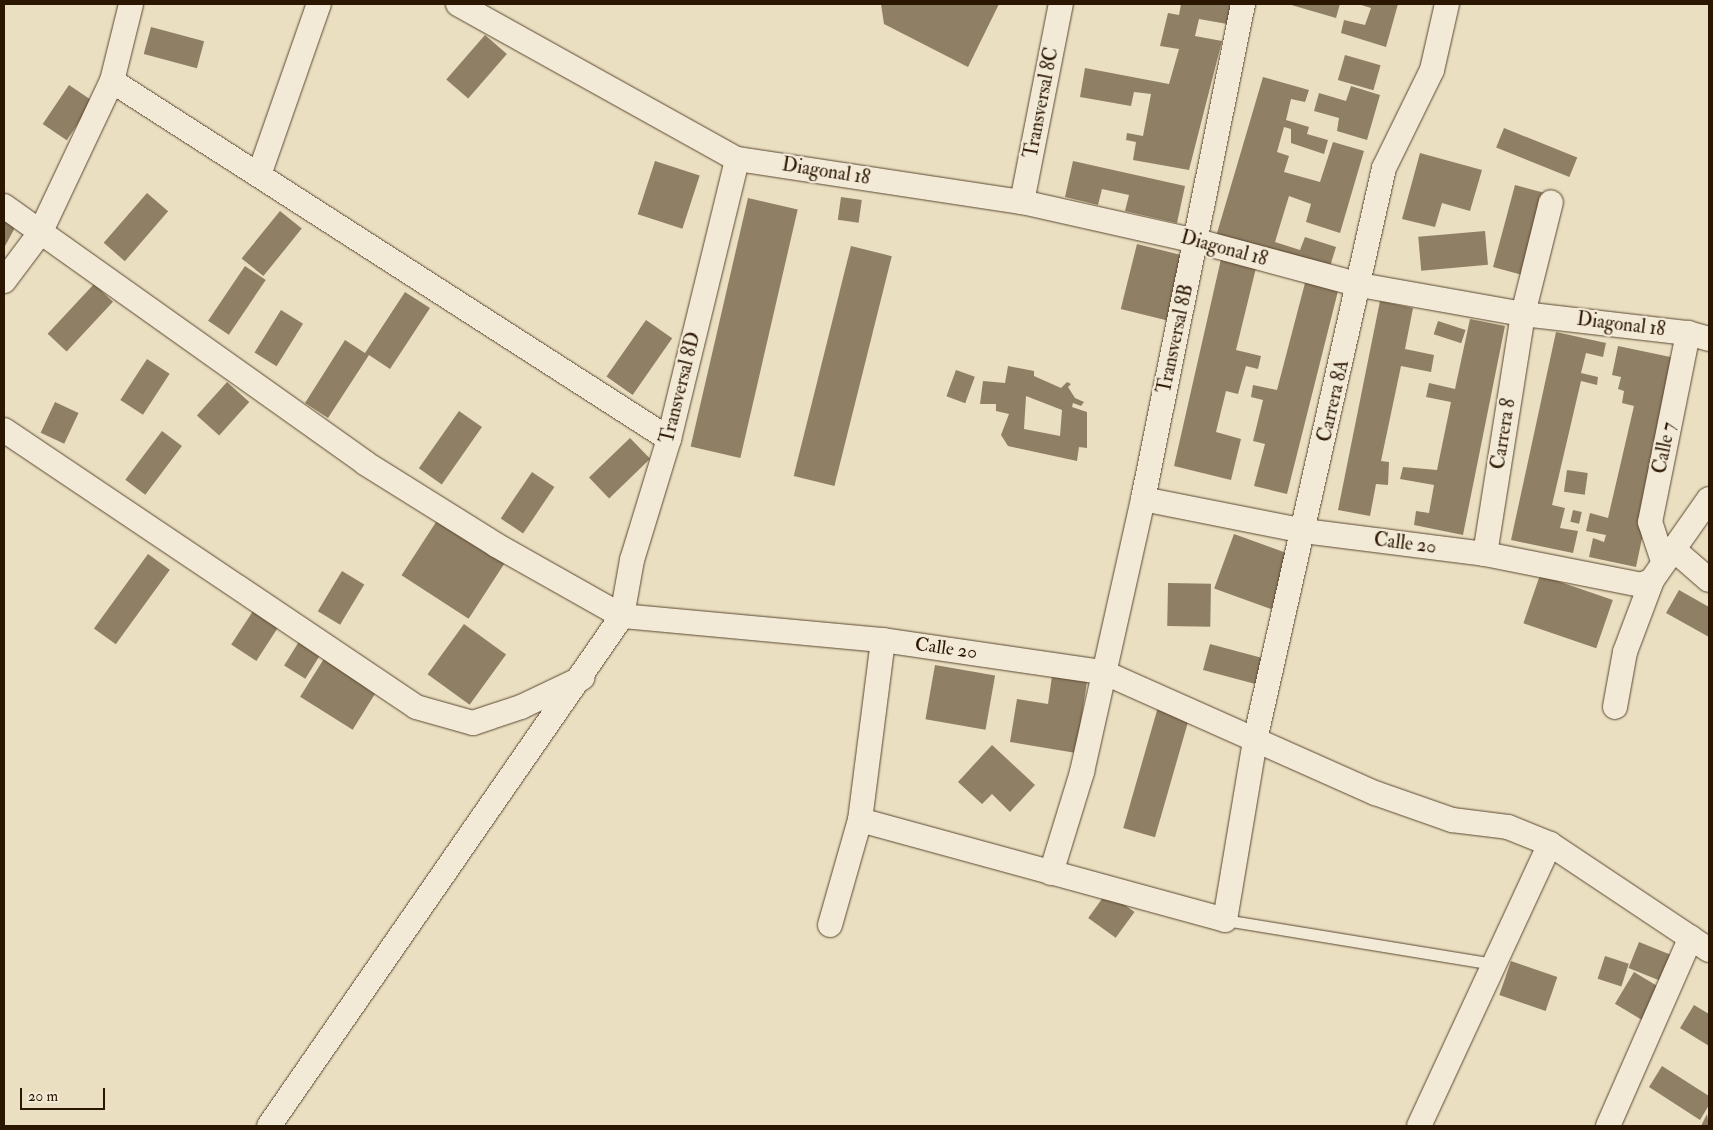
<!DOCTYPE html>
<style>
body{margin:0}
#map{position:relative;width:1713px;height:1130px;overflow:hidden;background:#ebdfc1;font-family:"IM FELL Double Pica",serif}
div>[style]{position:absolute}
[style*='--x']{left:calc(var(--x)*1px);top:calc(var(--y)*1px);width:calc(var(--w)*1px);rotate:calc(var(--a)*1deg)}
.building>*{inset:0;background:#8f7f65;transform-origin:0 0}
.roads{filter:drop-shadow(0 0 1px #5b4831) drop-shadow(0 0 1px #5b4831)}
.lane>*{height:11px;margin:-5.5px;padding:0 5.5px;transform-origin:5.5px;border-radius:5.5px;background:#f2ead7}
.street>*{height:24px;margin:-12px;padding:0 12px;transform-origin:12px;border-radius:12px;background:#f2ead7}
span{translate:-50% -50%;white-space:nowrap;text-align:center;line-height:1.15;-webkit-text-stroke:4.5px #f2ead7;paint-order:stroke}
.street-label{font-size:19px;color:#2b1601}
.frame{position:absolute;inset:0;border:5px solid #2b1601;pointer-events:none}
.scale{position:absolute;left:20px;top:1088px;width:85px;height:22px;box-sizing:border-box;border:2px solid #2b1601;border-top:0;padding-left:6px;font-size:15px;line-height:18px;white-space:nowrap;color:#2b1601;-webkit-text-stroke:4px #f2ead7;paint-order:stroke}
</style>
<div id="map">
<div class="building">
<div style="clip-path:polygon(881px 4px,999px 4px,968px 67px,884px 24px)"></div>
<div style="clip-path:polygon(1181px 4px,1231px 4px,1227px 24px,1199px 19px,1195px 36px,1222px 41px,1189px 170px,1133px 160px,1136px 142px,1126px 140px,1127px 133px,1143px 136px,1151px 94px,1134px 92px,1131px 106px,1080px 97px,1085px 68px,1169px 84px,1179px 49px,1160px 46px,1168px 13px,1179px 15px)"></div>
<div style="clip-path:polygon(1288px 4px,1340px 4px,1336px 18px)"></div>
<div style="clip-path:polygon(1358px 4px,1398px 4px,1386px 47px,1341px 33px,1344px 20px,1365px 25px,1371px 8px)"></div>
<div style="left:151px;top:27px;width:55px;height:28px;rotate:15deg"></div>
<div style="left:485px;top:35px;width:29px;height:59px;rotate:41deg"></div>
<div style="left:1345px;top:55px;width:37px;height:26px;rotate:16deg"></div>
<div style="clip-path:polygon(1263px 77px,1309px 90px,1305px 102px,1291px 99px,1286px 120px,1309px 127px,1307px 134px,1328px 140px,1324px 154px,1291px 143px,1291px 129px,1284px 127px,1277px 152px,1289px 156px,1284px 172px,1320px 182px,1333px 142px,1364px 151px,1340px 233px,1306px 222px,1311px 204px,1289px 196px,1275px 242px,1300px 250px,1305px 237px,1336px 247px,1328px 273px,1215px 240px)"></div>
<div style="left:69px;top:85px;width:29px;height:47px;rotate:34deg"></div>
<div style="clip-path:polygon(1351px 86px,1380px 95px,1367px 140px,1337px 131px,1339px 118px,1314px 111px,1319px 93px,1346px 101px)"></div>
<div style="left:1504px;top:128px;width:79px;height:21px;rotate:22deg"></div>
<div style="clip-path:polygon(1420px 153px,1482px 170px,1470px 211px,1442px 203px,1435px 227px,1402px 219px)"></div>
<div style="left:655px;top:161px;width:47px;height:56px;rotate:18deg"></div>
<div style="clip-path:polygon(1073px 161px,1185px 186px,1177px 223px,1125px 211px,1129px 195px,1102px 189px,1098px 205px,1065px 197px)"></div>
<div style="left:1515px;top:185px;width:35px;height:85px;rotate:15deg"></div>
<div style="left:147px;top:193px;width:28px;height:66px;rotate:41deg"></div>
<div style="left:841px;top:197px;width:21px;height:23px;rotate:8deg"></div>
<div style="left:748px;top:198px;width:51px;height:255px;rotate:13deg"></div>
<div style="left:280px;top:211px;width:28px;height:61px;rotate:39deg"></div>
<div style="clip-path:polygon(4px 213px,18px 222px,4px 248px)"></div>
<div style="left:1485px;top:231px;width:34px;height:67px;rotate:85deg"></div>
<div style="left:1137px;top:244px;width:50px;height:67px;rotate:14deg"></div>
<div style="left:851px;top:246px;width:42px;height:237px;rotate:14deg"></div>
<div style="clip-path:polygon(1221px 259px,1256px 268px,1236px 350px,1261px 356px,1258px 369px,1246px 366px,1238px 394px,1226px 391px,1216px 432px,1241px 439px,1231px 480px,1174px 466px)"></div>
<div style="left:245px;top:266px;width:25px;height:66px;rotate:34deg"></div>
<div style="clip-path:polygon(1306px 279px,1339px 287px,1287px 494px,1254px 486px,1265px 444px,1253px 441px,1263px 400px,1251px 397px,1253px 385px,1277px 390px)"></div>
<div style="left:94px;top:284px;width:26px;height:68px;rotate:43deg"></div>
<div style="clip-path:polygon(405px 292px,430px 308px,390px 369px,369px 355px,328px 418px,305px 403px,345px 340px,365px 353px)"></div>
<div style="clip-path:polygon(1380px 301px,1413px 308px,1405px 349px,1434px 355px,1431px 372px,1401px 366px,1381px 461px,1389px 462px,1388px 485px,1376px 484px,1370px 516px,1338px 510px)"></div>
<div style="left:281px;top:310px;width:26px;height:50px;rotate:32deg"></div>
<div style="clip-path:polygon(1470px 319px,1505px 326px,1463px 535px,1414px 525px,1416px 511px,1429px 513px,1434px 485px,1400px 479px,1403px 467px,1437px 470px,1451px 402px,1426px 397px,1429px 383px,1455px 389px)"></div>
<div style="left:646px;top:320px;width:32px;height:69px;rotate:35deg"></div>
<div style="left:1438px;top:321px;width:29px;height:14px;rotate:18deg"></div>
<div style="clip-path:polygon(1556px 332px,1606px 343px,1603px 357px,1586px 353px,1581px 373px,1598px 377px,1597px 385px,1581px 381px,1552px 505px,1565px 508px,1560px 528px,1578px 531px,1573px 553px,1511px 540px)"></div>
<div style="clip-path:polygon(1618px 346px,1680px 359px,1636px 567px,1589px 557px,1593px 538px,1604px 542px,1606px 535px,1586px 531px,1590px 513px,1608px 518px,1634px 406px,1622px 403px,1624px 391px,1618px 389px,1621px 377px,1612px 375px)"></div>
<div style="left:147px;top:359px;width:27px;height:49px;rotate:33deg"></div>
<div style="clip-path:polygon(evenodd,1008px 366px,1034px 371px,1034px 376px,1061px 388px,1067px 382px,1071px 384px,1068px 387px,1075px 398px,1084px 402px,1081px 406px,1073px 403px,1072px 407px,1087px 412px,1087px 448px,1079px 447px,1077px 461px,1008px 446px,1001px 435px,1009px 414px,996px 411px,996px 404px,980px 404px,983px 381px,1005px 383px,1008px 366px,1026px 396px,1062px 410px,1060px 436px,1024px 429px,1026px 396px)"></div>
<div style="left:956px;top:370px;width:20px;height:28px;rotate:20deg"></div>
<div style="left:227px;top:382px;width:30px;height:45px;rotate:42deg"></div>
<div style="left:55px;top:402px;width:26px;height:34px;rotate:25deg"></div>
<div style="left:459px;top:411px;width:28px;height:70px;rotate:35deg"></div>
<div style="left:162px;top:431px;width:25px;height:61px;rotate:37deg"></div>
<div style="left:630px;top:438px;width:29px;height:57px;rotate:46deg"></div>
<div style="left:1567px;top:470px;width:21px;height:22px;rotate:8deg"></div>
<div style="left:532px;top:472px;width:27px;height:56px;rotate:34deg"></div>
<div style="left:1573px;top:510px;width:9px;height:12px;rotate:13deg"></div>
<div style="left:438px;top:519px;width:80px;height:67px;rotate:33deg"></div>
<div style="left:1234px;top:534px;width:61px;height:58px;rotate:20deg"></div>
<div style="left:148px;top:554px;width:27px;height:92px;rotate:36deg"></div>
<div style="left:342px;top:571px;width:26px;height:47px;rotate:31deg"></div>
<div style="left:1540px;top:575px;width:77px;height:51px;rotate:19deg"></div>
<div style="left:1168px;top:583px;width:43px;height:43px;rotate:1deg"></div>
<div style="clip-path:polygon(1679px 590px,1709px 607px,1709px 637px,1666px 613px)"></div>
<div style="left:253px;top:611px;width:30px;height:40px;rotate:33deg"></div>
<div style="left:464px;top:624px;width:52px;height:62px;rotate:36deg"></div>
<div style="left:300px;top:640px;width:25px;height:30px;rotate:32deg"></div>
<div style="left:1210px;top:644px;width:59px;height:27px;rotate:15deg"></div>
<div style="left:325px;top:657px;width:62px;height:47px;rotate:32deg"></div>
<div style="left:935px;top:665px;width:61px;height:55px;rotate:10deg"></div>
<div style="clip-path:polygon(1052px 676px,1087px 682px,1076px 753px,1010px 742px,1017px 699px,1048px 704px)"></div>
<div style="left:1158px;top:707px;width:33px;height:126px;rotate:16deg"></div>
<div style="clip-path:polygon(992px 745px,1035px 785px,1010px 812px,992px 794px,982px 804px,958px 782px)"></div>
<div style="left:1107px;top:892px;width:34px;height:32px;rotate:36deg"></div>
<div style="left:1639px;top:942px;width:37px;height:28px;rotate:22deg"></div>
<div style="left:1605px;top:956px;width:25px;height:24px;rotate:18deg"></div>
<div style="left:1511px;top:961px;width:49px;height:36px;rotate:19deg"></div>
<div style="left:1634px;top:972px;width:31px;height:37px;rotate:31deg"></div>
<div style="clip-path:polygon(1694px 1005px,1709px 1014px,1709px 1046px,1680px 1028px)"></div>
<div style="clip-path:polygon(1662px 1066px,1709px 1096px,1709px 1105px,1700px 1120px,1649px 1087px)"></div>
<div style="clip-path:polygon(1707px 1114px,1709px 1126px,1701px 1126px)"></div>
</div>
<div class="roads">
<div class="lane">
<div style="--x:1225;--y:920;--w:273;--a:9.3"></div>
</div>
<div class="street">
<div style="--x:458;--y:4;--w:319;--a:29.1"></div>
<div style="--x:737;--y:159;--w:288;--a:8.6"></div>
<div style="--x:1022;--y:202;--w:179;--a:12.6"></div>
<div style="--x:1197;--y:241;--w:169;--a:15.1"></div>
<div style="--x:1360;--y:285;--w:166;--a:10.1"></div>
<div style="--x:1523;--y:314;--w:166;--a:6.6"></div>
<div style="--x:1688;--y:333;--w:22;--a:16"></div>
<div style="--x:112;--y:81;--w:662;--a:32.73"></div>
<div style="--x:259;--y:175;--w:181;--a:-70.7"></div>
<div style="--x:1022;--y:202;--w:202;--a:-78.9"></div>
<div style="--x:4;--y:206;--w:443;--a:35.4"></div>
<div style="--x:365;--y:463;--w:155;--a:32"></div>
<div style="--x:496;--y:545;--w:145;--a:29.4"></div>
<div style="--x:622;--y:616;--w:262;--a:5.3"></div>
<div style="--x:883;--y:640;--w:222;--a:8.3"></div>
<div style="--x:1103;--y:672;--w:298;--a:24"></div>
<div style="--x:1375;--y:793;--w:82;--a:19.3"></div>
<div style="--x:1452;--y:820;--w:56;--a:7.1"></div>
<div style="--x:1508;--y:827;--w:45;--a:22"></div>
<div style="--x:1550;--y:844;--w:191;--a:33.7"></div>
<div style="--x:4;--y:281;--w:60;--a:-53.1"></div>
<div style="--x:40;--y:233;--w:168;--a:-64.7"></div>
<div style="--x:112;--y:81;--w:79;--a:-76.1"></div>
<div style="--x:4;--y:430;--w:496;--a:33.9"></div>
<div style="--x:416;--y:707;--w:59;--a:15.7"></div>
<div style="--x:473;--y:723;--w:51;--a:-18.4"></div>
<div style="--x:521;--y:707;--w:68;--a:-25.4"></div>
<div style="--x:1143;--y:499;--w:164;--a:11.2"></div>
<div style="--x:1304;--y:531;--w:182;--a:7.2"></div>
<div style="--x:1485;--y:554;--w:159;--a:11.2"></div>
<div style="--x:1641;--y:585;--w:12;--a:-24"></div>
<div style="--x:1652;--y:580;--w:99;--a:-54.9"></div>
<div style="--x:1672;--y:548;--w:49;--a:40.9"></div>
<div style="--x:1485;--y:554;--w:243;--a:-81"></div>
<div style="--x:1523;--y:314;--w:115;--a:-76"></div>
<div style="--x:1663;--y:561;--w:41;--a:-108.4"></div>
<div style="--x:1650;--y:522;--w:193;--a:-78.6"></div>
<div style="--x:1615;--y:707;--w:56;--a:-79.7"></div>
<div style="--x:1625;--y:652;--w:77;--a:-69.4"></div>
<div style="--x:860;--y:820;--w:378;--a:15.3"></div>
<div style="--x:1225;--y:920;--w:182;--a:-80.5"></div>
<div style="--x:1255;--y:740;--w:586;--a:-77.29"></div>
<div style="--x:1384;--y:168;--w:109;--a:-63.9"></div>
<div style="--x:1432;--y:70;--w:68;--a:-77.2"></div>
<div style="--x:1051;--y:873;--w:106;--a:-72.9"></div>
<div style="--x:1082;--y:772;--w:280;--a:-77.4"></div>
<div style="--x:1143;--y:499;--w:505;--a:-78.58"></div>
<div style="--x:830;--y:925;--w:109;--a:-74.1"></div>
<div style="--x:860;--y:820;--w:181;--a:-82.7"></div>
<div style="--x:269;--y:1126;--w:620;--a:-55.31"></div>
<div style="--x:622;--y:616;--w:57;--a:-79.9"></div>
<div style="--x:632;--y:560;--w:127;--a:-73"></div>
<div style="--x:669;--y:439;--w:288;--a:-76.3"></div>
<div style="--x:1419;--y:1126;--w:311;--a:-65.1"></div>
<div style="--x:1608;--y:1126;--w:206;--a:-66.3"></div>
</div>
</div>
<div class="street-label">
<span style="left:1042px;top:103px;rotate:-79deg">Transversal 8C</span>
<span style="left:826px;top:172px;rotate:9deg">Diagonal 18</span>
<span style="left:1224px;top:249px;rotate:15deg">Diagonal 18</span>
<span style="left:1621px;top:325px;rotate:7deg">Diagonal 18</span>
<span style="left:1176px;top:339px;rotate:-78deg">Transversal 8B</span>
<span style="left:681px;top:388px;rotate:-76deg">Transversal 8D</span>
<span style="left:1334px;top:401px;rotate:-77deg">Carrera 8A</span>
<span style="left:1504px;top:434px;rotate:-81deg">Carrera 8</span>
<span style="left:1665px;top:448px;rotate:-79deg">Calle 7</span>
<span style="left:1405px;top:544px;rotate:7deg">Calle 20</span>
<span style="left:946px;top:649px;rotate:8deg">Calle 20</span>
</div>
<div class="frame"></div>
<div class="scale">20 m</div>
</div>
